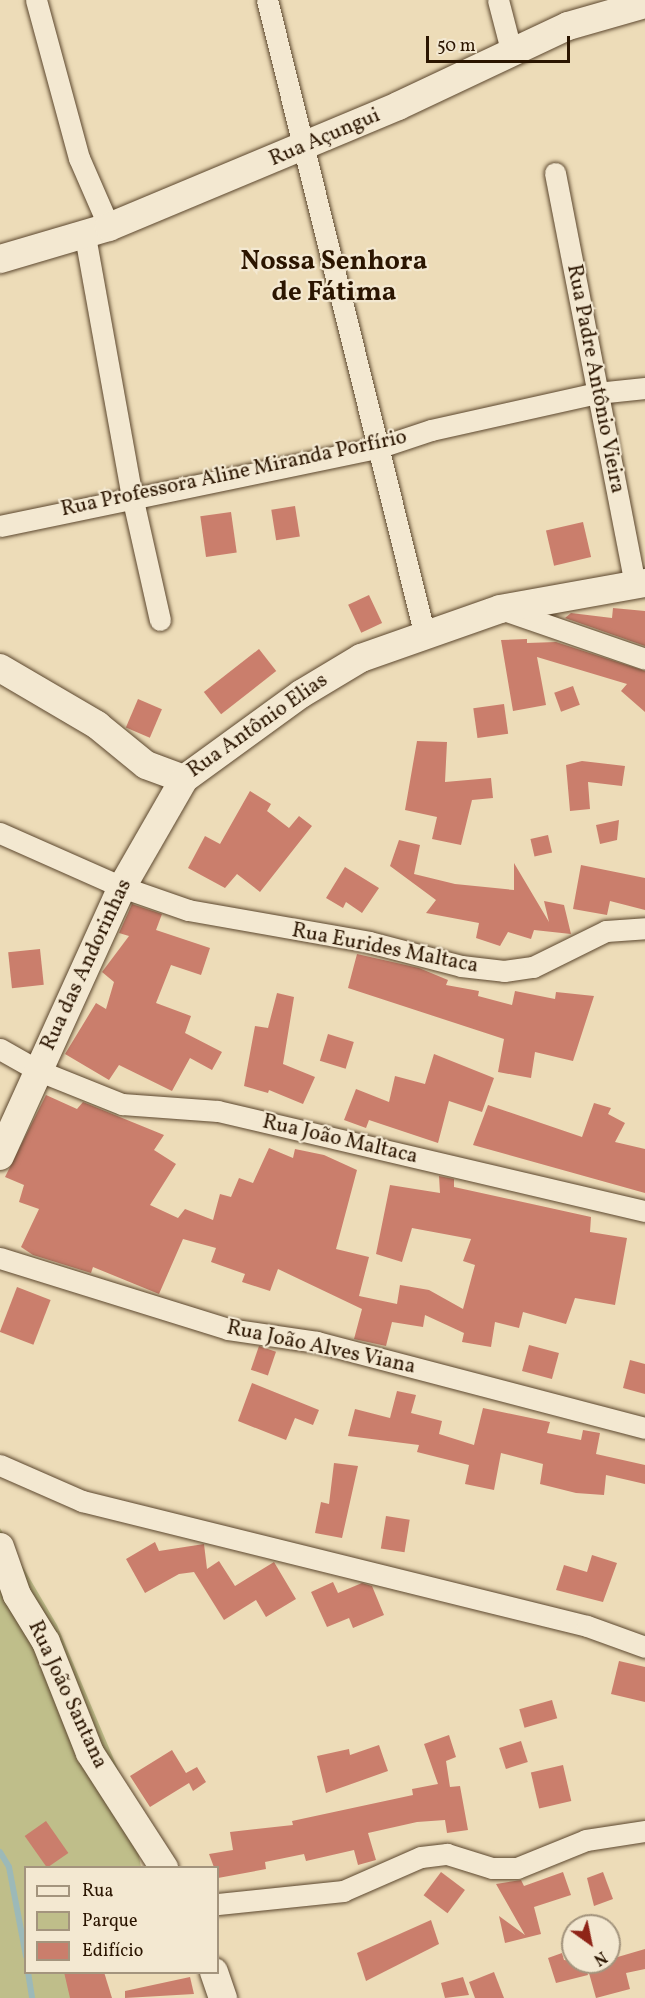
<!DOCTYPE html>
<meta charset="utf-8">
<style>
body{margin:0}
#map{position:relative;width:645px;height:1998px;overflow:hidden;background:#eddcb8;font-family:Vollkorn,serif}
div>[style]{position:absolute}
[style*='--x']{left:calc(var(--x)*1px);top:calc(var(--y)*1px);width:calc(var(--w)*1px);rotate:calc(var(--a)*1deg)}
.green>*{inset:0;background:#bfbe8a}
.stream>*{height:6px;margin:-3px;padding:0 3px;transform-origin:3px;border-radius:3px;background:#9cb9b8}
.building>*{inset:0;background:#ca7e6c;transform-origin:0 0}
.roads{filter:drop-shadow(0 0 2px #5c472e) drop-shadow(0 0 2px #5c472e)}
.street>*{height:21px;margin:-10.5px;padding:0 10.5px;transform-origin:10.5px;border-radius:10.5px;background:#f3e8d1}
.secondary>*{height:28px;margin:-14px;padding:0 14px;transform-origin:14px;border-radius:14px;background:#f3e8d1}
span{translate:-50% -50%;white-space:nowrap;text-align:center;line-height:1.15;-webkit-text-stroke:4.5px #f3e8d1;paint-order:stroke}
.street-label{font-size:21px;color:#2b1500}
.district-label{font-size:27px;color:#2b1500;font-weight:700}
.legend{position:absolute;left:24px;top:1866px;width:195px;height:108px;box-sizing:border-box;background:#f3e8d1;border:2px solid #a3947d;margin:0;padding:8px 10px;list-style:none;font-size:18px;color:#2b1500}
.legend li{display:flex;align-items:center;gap:12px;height:30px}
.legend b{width:30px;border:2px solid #a3947d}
.north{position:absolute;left:561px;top:1914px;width:60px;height:60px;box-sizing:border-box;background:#f3e8d1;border:2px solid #a3947d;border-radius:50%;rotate:147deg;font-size:16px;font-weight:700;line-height:24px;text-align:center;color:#2b1500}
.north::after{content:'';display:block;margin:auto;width:21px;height:27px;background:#8f2418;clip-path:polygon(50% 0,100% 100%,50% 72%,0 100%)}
.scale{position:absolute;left:426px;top:36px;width:144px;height:27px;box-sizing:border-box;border:3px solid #2b1500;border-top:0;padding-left:8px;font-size:18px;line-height:21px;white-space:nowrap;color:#2b1500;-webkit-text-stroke:4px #f3e8d1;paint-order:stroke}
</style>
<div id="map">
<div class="green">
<div style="clip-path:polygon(0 1528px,57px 1625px,126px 1788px,141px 1867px,26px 1868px,26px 1972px,97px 1973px,85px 1998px,0 1998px)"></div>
</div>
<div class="stream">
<div style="--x:0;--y:1852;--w:17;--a:59"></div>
<div style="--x:9;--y:1867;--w:91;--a:79.2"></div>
<div style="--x:28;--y:1972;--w:26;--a:81"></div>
</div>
<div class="building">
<div style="left:295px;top:506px;width:31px;height:24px;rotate:81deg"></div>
<div style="left:231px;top:512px;width:41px;height:31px;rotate:82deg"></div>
<div style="left:583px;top:522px;width:36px;height:38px;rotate:77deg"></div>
<div style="left:369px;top:595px;width:31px;height:23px;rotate:65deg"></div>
<div style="clip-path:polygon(613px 608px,645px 611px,645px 646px,565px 618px,571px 613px,612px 618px)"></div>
<div style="clip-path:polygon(527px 639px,527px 643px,556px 642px,645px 671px,645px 712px,621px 691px,627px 684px,537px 657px,546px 705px,513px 711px,501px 640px)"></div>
<div style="left:259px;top:649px;width:28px;height:70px;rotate:52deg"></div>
<div style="left:573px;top:686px;width:20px;height:20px;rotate:70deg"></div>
<div style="left:138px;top:699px;width:26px;height:31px;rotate:23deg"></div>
<div style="left:504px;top:704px;width:30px;height:31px;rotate:82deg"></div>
<div style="clip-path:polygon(417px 741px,447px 742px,445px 782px,491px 778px,493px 798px,472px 800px,461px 845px,432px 839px,437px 817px,405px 810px)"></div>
<div style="clip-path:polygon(582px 761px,625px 766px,622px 786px,588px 782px,590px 809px,570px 811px,566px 765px)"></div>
<div style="clip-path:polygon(250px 791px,271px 804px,267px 811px,289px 828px,299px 816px,312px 826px,260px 892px,237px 874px,225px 888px,188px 868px,205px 836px,220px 844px)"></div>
<div style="clip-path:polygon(619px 820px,617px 840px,600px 844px,596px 825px)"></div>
<div style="left:548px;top:835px;width:18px;height:18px;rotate:77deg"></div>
<div style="clip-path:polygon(399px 840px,420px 845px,414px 874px,455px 884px,514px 890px,514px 863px,549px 922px,544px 901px,564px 905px,571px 934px,534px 930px,531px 939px,508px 932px,500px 946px,476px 938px,479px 923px,426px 913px,436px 900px,390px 866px)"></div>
<div style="clip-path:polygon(581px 865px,645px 878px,645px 910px,610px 901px,607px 915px,573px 909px)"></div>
<div style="clip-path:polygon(345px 867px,379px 888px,362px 913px,346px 902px,343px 908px,326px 898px)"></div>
<div style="clip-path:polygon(132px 904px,162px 914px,156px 930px,210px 948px,201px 975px,171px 965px,156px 1003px,191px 1016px,185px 1033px,222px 1052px,212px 1070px,190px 1058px,172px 1091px,119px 1065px,109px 1080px,65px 1054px,96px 1003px,106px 1009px,114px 982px,102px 972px,129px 936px,119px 933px)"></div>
<div style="left:40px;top:949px;width:36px;height:32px;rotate:84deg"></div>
<div style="clip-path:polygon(357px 954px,419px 968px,448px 980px,446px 985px,479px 991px,478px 996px,512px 1005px,515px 991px,555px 999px,556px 992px,594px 996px,573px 1061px,535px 1052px,531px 1078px,498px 1072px,504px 1039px,348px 988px)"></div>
<div style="clip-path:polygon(277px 993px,294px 997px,283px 1064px,315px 1077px,303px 1104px,269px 1090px,268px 1093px,244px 1086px,255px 1026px,268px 1028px)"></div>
<div style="left:328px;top:1034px;width:27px;height:28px;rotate:17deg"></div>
<div style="clip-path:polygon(434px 1054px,494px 1078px,482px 1112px,449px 1101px,438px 1143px,369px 1120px,366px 1128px,344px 1120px,356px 1089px,389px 1102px,395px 1076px,425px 1084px)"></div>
<div style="clip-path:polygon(46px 1095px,77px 1109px,83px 1102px,164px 1135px,154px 1150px,176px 1164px,150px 1205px,178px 1218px,185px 1209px,213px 1220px,220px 1194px,231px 1197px,239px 1178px,253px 1183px,269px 1148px,293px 1158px,295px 1149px,324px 1155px,357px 1170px,336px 1249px,369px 1257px,359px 1296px,397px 1304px,400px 1285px,429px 1290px,463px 1309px,475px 1265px,463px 1261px,471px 1239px,412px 1228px,402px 1262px,376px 1254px,390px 1185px,440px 1193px,439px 1176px,454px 1179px,454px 1187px,591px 1217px,590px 1232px,627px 1238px,615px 1305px,575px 1298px,566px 1324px,523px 1312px,519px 1328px,495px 1322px,491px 1347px,462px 1342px,464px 1333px,425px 1315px,423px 1327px,392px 1322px,386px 1346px,354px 1339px,362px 1309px,278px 1269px,270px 1291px,242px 1282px,245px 1274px,211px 1262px,216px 1248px,183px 1239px,159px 1294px,93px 1267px,91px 1273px,33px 1255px,21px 1247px,39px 1209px,19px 1202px,24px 1185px,5px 1177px)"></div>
<div style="clip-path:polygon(594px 1103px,611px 1108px,608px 1114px,625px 1123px,615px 1142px,645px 1149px,645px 1193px,473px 1145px,488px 1105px,582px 1137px)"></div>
<div style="left:17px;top:1287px;width:36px;height:48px;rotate:21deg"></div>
<div style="left:529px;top:1345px;width:31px;height:27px;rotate:15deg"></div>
<div style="left:259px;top:1346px;width:18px;height:25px;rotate:19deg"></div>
<div style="clip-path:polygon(630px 1360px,645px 1364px,645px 1394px,623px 1388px)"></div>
<div style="clip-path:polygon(252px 1383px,319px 1410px,313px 1425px,295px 1418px,286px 1440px,238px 1421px)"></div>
<div style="clip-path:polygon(397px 1391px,416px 1395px,411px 1413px,442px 1421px,439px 1434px,474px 1445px,483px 1408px,550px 1422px,547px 1433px,581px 1440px,583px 1430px,600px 1433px,596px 1454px,645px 1465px,645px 1484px,606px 1475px,604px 1495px,576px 1493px,540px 1484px,543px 1464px,501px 1453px,494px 1490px,465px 1484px,469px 1465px,417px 1452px,419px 1445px,348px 1436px,355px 1409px,390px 1418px)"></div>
<div style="clip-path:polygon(334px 1463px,358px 1466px,342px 1538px,315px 1533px,321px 1502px,329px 1504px)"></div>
<div style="left:386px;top:1516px;width:24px;height:33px;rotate:9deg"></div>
<div style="clip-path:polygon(155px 1542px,159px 1551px,204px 1544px,207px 1569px,219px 1561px,235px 1586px,274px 1562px,296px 1599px,266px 1617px,256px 1600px,224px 1620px,194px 1572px,179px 1574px,145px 1593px,126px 1559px)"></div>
<div style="clip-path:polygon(592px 1555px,617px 1563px,603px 1602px,556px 1590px,564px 1565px,587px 1572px)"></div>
<div style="clip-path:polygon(333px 1582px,338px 1593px,362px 1583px,372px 1586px,384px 1615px,353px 1628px,349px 1618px,327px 1627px,311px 1592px)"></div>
<div style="clip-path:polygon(619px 1661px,645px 1667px,645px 1702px,611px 1694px)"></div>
<div style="left:552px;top:1700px;width:19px;height:34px;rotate:74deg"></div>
<div style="clip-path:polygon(449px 1735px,456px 1757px,446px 1761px,450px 1787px,460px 1786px,468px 1830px,447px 1833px,445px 1820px,417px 1822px,368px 1833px,376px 1860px,358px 1865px,354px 1850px,306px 1861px,304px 1854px,265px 1862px,266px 1869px,218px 1878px,209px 1854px,233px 1850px,230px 1832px,293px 1825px,292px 1821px,413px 1795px,412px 1789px,438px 1784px,424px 1744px)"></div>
<div style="left:521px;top:1741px;width:22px;height:23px;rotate:72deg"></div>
<div style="clip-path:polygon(379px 1745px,388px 1771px,326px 1793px,317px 1756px,349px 1749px,350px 1755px)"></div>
<div style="clip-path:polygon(172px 1750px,186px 1773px,197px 1767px,206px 1782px,193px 1791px,189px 1783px,150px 1807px,130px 1776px)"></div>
<div style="left:563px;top:1765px;width:37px;height:33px;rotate:77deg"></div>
<div style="left:46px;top:1821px;width:39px;height:26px;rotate:55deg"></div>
<div style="left:441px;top:1872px;width:30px;height:29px;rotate:37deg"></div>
<div style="clip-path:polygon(563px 1872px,571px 1895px,534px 1907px,541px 1934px,505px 1943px,499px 1916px,525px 1935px,496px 1884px,521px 1880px,524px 1886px)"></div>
<div style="clip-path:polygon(603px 1872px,613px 1899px,594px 1906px,587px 1878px)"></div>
<div style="clip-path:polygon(431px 1920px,439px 1944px,366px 1981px,357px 1953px)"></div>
<div style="clip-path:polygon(645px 1949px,645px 1969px,626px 1973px,630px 1989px,596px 1998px,587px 1966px)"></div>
<div style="clip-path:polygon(562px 1953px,564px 1960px,584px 1962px,588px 1975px,556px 1983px,548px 1958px)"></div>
<div style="clip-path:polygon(64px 1972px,104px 1972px,112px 1998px,70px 1998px)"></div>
<div style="clip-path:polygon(494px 1972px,504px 1998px,475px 1998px,469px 1982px)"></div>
<div style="clip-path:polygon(190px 1977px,194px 1994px,125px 1998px,125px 1991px)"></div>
<div style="clip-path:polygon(463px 1977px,469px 1995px,445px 1998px,441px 1983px)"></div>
</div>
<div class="roads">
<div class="street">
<div style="--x:36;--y:0;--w:164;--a:74.8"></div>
<div style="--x:79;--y:158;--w:75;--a:66.5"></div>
<div style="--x:267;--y:0;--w:651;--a:76.05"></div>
<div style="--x:498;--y:0;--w:52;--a:75.4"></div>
<div style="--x:555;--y:173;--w:419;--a:79"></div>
<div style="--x:85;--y:236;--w:264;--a:79.8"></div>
<div style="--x:132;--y:496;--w:127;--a:77.3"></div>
<div style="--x:0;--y:526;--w:385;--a:-11.7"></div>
<div style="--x:377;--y:448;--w:57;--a:-18.4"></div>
<div style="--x:431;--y:430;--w:170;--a:-12.6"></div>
<div style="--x:597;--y:393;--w:48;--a:-5.9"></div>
<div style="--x:501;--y:609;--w:152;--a:19.1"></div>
<div style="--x:0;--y:833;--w:133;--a:23.9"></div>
<div style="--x:122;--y:887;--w:70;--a:19.2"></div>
<div style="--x:188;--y:910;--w:184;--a:10"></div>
<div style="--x:369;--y:942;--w:95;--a:14.6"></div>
<div style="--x:461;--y:966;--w:43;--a:6.6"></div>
<div style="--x:504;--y:971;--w:29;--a:-8"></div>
<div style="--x:533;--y:967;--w:81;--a:-26.3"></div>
<div style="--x:606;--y:931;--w:39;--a:-4"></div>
<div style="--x:0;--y:1049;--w:43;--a:29.6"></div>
<div style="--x:37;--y:1070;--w:92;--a:21.8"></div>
<div style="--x:122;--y:1104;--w:96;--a:4.2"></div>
<div style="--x:218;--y:1111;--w:439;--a:13.2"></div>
<div style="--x:0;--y:1258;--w:239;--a:17.3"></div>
<div style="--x:228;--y:1329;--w:90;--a:8.3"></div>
<div style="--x:317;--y:1342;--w:339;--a:14.7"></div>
<div style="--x:0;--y:1465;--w:90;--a:23.7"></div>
<div style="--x:82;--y:1501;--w:520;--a:13.9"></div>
<div style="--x:587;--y:1626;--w:62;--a:19.9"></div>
<div style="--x:218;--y:1904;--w:126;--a:-5.9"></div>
<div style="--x:343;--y:1891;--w:85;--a:-23.6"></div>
<div style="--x:421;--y:1857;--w:26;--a:-7"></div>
<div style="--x:447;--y:1854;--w:47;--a:17.3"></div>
<div style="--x:492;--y:1868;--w:25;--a:0"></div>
<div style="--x:517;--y:1868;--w:74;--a:-22.1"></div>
<div style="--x:586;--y:1840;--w:60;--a:-8.7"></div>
</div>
<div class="secondary">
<div style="--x:0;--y:259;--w:114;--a:-16.4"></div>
<div style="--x:109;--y:227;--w:313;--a:-22.7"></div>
<div style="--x:398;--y:106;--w:188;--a:-25.2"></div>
<div style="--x:568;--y:26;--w:80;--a:-15.9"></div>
<div style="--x:0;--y:668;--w:113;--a:30.4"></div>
<div style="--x:97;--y:725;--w:63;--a:39.2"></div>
<div style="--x:146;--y:765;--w:40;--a:20.2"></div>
<div style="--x:184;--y:779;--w:145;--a:-36"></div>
<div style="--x:301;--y:694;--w:70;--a:-31"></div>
<div style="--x:361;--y:658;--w:147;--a:-19.4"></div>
<div style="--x:500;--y:609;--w:147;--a:-10.2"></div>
<div style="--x:0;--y:1156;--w:295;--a:-65.6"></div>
<div style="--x:122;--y:887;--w:125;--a:-60.1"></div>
<div style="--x:0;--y:1547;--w:51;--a:70.5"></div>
<div style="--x:17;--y:1595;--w:55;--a:58.3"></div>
<div style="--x:46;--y:1642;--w:119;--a:68.4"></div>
<div style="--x:90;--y:1753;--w:137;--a:57.2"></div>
<div style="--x:214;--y:1972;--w:28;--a:71"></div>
</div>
</div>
<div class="street-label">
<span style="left:325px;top:138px;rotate:-23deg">Rua Açungui</span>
<span style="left:595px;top:379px;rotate:79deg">Rua Padre Antônio Vieira</span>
<span style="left:234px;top:474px;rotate:-12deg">Rua Professora Aline Miranda Porfírio</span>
<span style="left:258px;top:726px;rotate:-35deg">Rua Antônio Elias</span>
<span style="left:385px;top:949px;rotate:11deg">Rua Eurides Maltaca</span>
<span style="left:87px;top:965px;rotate:-65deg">Rua das Andorinhas</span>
<span style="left:340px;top:1140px;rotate:13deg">Rua João Maltaca</span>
<span style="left:321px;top:1348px;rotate:12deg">Rua João Alves Viana</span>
<span style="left:67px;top:1695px;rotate:65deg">Rua João Santana</span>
</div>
<div class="district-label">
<span style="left:334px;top:278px">Nossa Senhora<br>de Fátima</span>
</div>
<ul class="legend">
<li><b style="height:8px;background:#f3e8d1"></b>Rua</li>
<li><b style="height:16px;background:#bfbe8a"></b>Parque</li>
<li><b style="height:16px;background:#ca7e6c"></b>Edifício</li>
</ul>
<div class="north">N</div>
<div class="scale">50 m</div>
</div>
